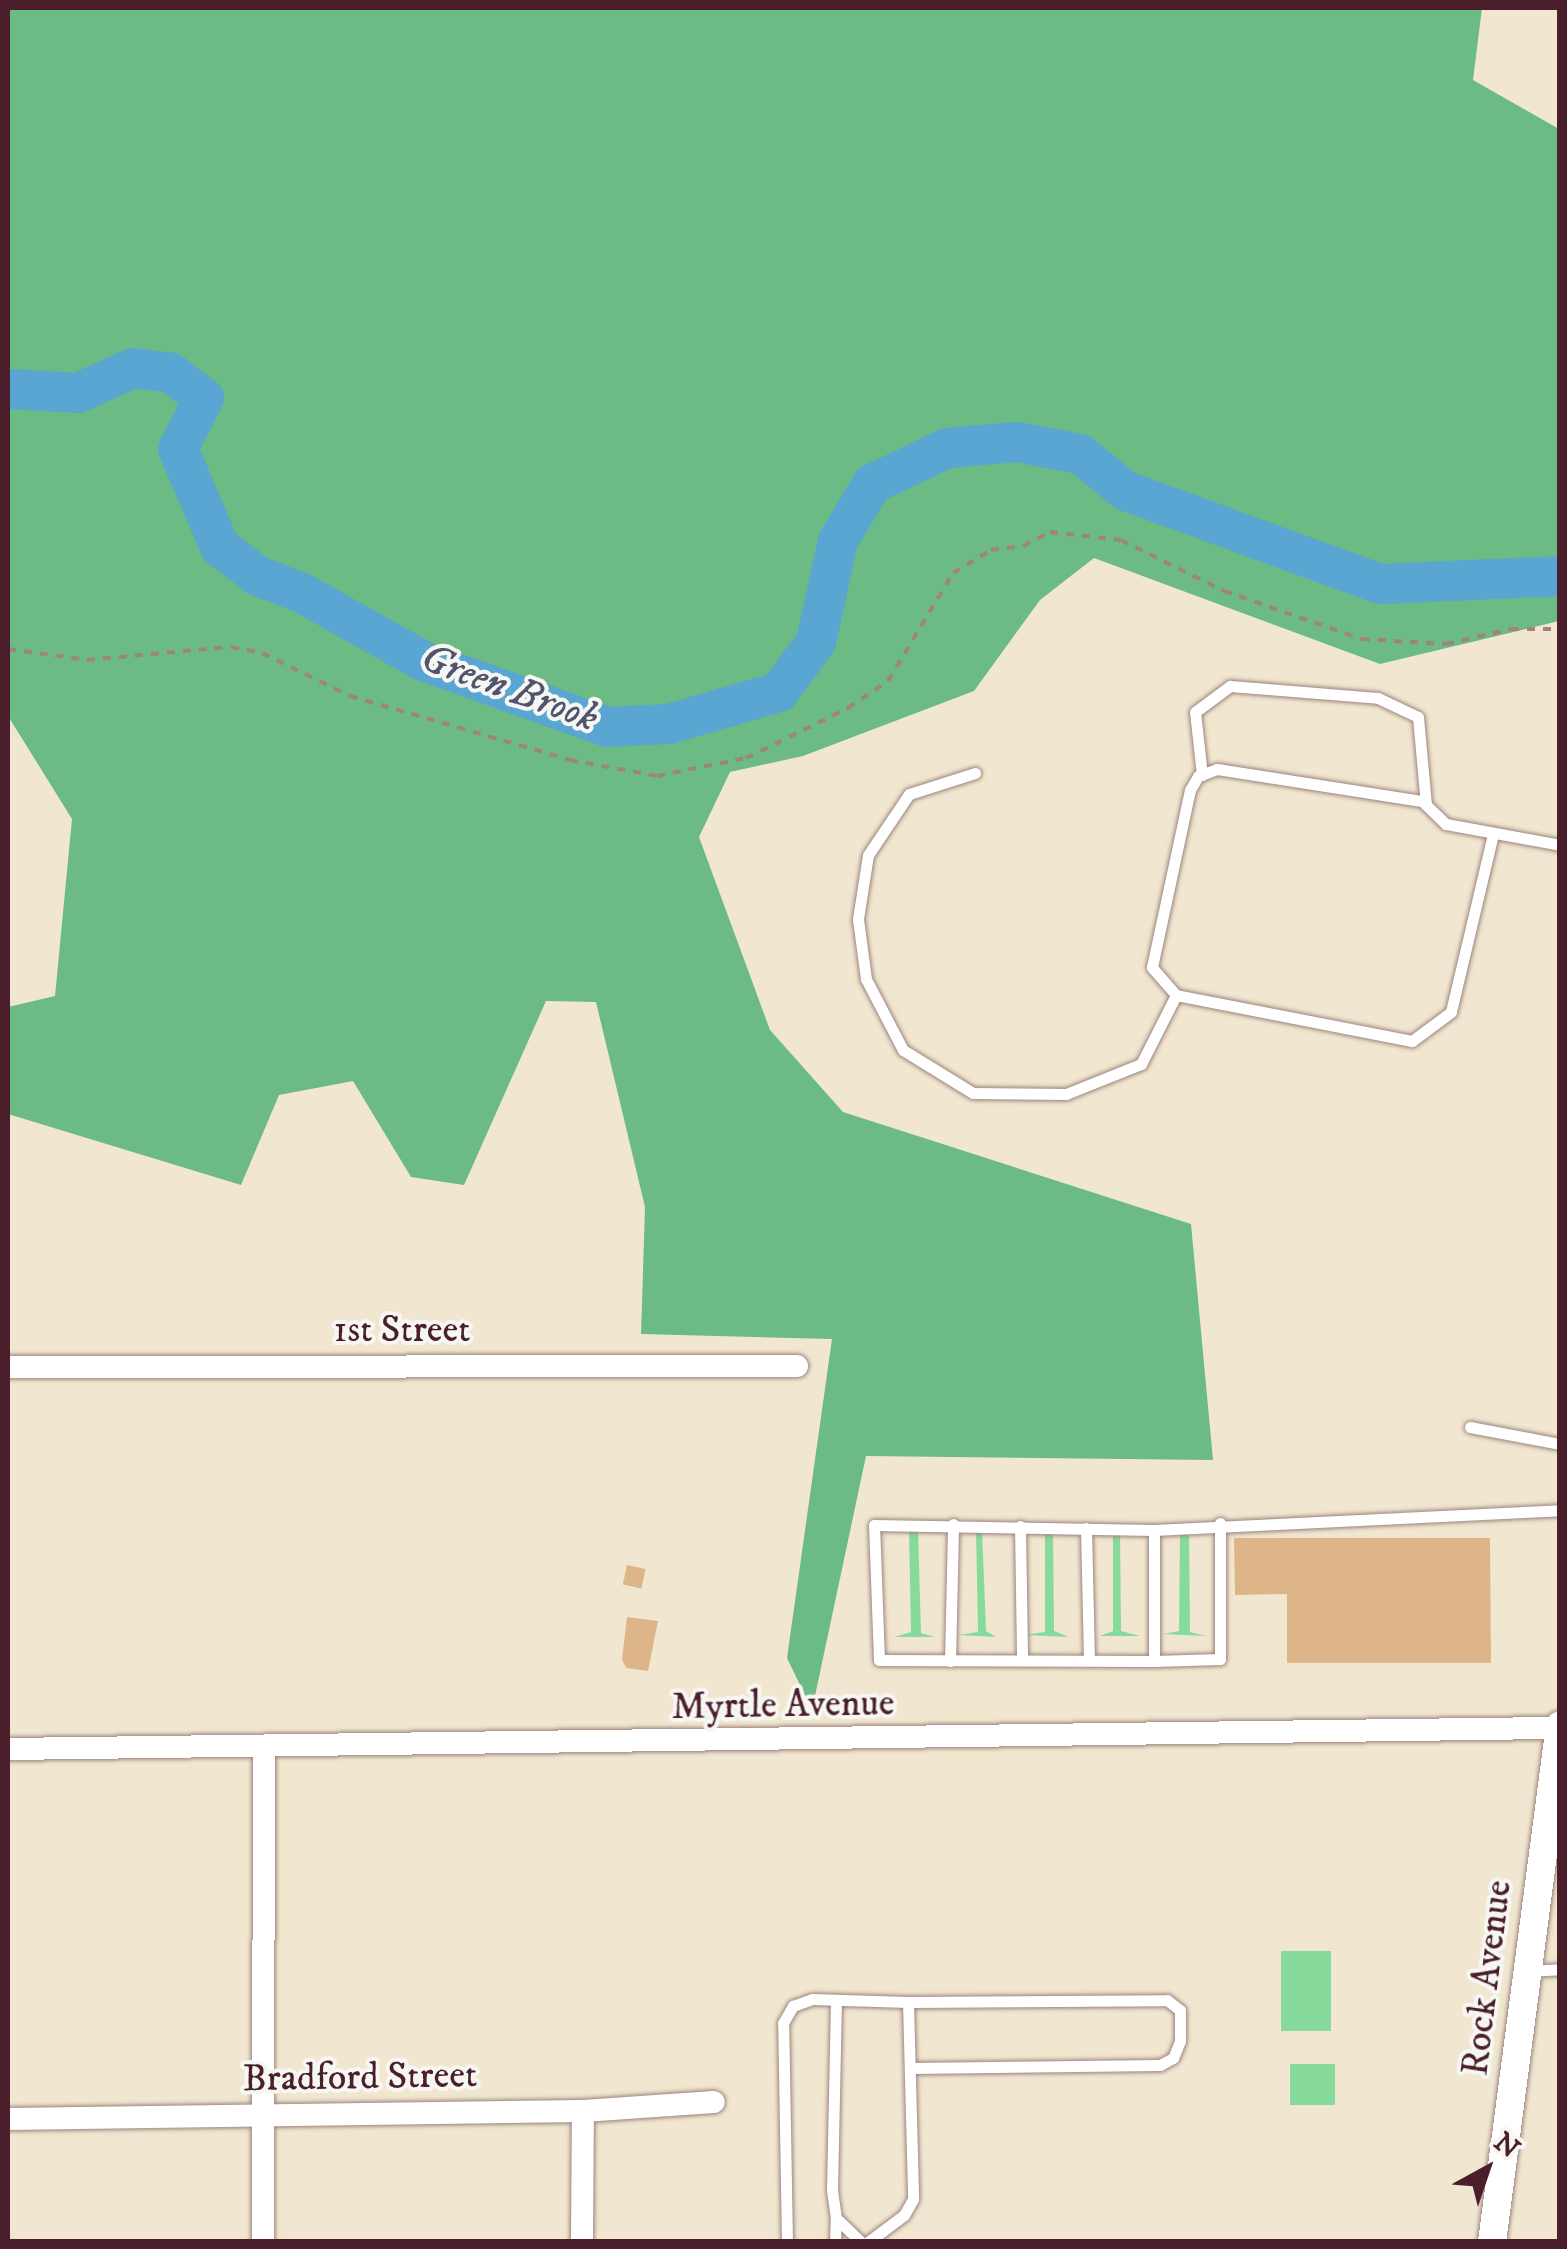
<!DOCTYPE html>
<style>
body{margin:0}
#map{position:relative;width:1567px;height:2249px;overflow:hidden;background:#f1e7d0;font-family:"IM FELL DW Pica",serif}
div>[style]{position:absolute}
[style*='--x']{left:calc(var(--x)*1px);top:calc(var(--y)*1px);width:calc(var(--w)*1px);rotate:calc(var(--a)*1deg)}
.green>*{inset:0;background:#86da9c;transform-origin:0 0}
.forest>*{inset:0;background:#6cba84}
.river>*{height:40px;margin:-20px;padding:0 20px;transform-origin:20px;border-radius:20px;background:#58a6d1}
.building>*{inset:0;background:#ddb588;transform-origin:0 0}
.path>*{height:4px;margin-top:-2px;transform-origin:0;background:repeating-linear-gradient(90deg,#9e837e 0 8px,transparent 0 16px)}
.roads{filter:drop-shadow(0 0 2px #9e837e) drop-shadow(0 0 2px #9e837e)}
.service>*{height:11px;margin:-5.5px;padding:0 5.5px;transform-origin:5.5px;border-radius:5.5px;background:#fff}
.minor>*{height:22px;margin:-11px;padding:0 11px;transform-origin:11px;border-radius:11px;background:#fff}
.tertiary>*{height:28px;margin:-14px;padding:0 14px;transform-origin:14px;border-radius:14px;background:#fff}
span{translate:-50% -50%;white-space:nowrap;text-align:center;line-height:1.15;-webkit-text-stroke:8px #f6f6f2;paint-order:stroke}
.street-label{font-size:38px;color:#4a1f2b}
.water-label{font-size:40px;color:#50556d;font-style:italic}
.frame{position:absolute;inset:0;border:10px solid #4a1f2b;pointer-events:none}
.north{position:absolute;left:1437px;top:2119px;width:100px;height:100px;-webkit-text-stroke:8px #f6f6f2;paint-order:stroke;rotate:40deg;font-size:28px;font-weight:700;line-height:40px;text-align:center;color:#4a1f2b}
.north::after{content:'';display:block;margin:auto;width:35px;height:45px;background:#4a1f2b;clip-path:polygon(50% 0,100% 100%,50% 72%,0 100%)}
</style>
<div id="map">
<div class="green">
<div style="clip-path:polygon(1045px 1529px,1053px 1531px,1054px 1631px,1069px 1637px,1026px 1635px,1045px 1632px)"></div>
<div style="clip-path:polygon(1120px 1529px,1121px 1631px,1140px 1636px,1100px 1636px,1113px 1631px,1113px 1530px)"></div>
<div style="clip-path:polygon(1180px 1529px,1189px 1529px,1190px 1632px,1206px 1636px,1163px 1634px,1179px 1631px)"></div>
<div style="clip-path:polygon(918px 1530px,921px 1633px,935px 1637px,894px 1637px,911px 1632px,909px 1531px)"></div>
<div style="clip-path:polygon(976px 1530px,982px 1530px,986px 1631px,996px 1637px,959px 1635px,978px 1632px)"></div>
<div style="left:1331px;top:1951px;width:80px;height:50px;rotate:90deg"></div>
<div style="left:1290px;top:2064px;width:45px;height:41px"></div>
</div>
<div class="forest">
<div style="clip-path:polygon(8px 8px,1482px 8px,1473px 80px,1559px 129px,1559px 621px,1380px 664px,1094px 558px,1040px 600px,974px 691px,803px 756px,730px 772px,699px 837px,770px 1030px,843px 1112px,1191px 1224px,1213px 1460px,866px 1456px,812px 1710px,787px 1658px,832px 1339px,641px 1334px,645px 1207px,596px 1002px,546px 1001px,464px 1185px,411px 1177px,353px 1081px,279px 1095px,241px 1185px,8px 1114px,8px 1007px,55px 996px,72px 819px,8px 716px)"></div>
</div>
<div class="river">
<div style="--x:8;--y:389;--w:70;--a:3.3"></div>
<div style="--x:78;--y:393;--w:60;--a:-24.4"></div>
<div style="--x:133;--y:368;--w:38;--a:7"></div>
<div style="--x:171;--y:373;--w:41;--a:37.1"></div>
<div style="--x:204;--y:398;--w:57;--a:117"></div>
<div style="--x:178;--y:449;--w:107;--a:66.8"></div>
<div style="--x:220;--y:547;--w:48;--a:37.3"></div>
<div style="--x:258;--y:576;--w:47;--a:21.1"></div>
<div style="--x:302;--y:593;--w:139;--a:29.3"></div>
<div style="--x:423;--y:661;--w:195;--a:19.7"></div>
<div style="--x:607;--y:727;--w:62;--a:-2.8"></div>
<div style="--x:669;--y:724;--w:115;--a:-16.2"></div>
<div style="--x:779;--y:692;--w:62;--a:-53.5"></div>
<div style="--x:816;--y:642;--w:103;--a:-77.7"></div>
<div style="--x:838;--y:541;--w:66;--a:-59.2"></div>
<div style="--x:872;--y:484;--w:83;--a:-25.6"></div>
<div style="--x:947;--y:448;--w:70;--a:-4.9"></div>
<div style="--x:1017;--y:442;--w:64;--a:10.8"></div>
<div style="--x:1080;--y:454;--w:59;--a:38.8"></div>
<div style="--x:1126;--y:491;--w:270;--a:20.1"></div>
<div style="--x:1380;--y:584;--w:180;--a:-2.5"></div>
</div>
<div class="building">
<div style="clip-path:polygon(1234px 1538px,1490px 1538px,1491px 1663px,1287px 1663px,1287px 1594px,1235px 1595px)"></div>
<div style="left:627px;top:1565px;width:19px;height:20px;rotate:12deg"></div>
<div style="clip-path:polygon(627px 1617px,658px 1621px,648px 1671px,626px 1668px,622px 1659px)"></div>
</div>
<div class="path">
<div style="--x:8;--y:649;--w:80;--a:7.9"></div>
<div style="--x:87;--y:660;--w:145;--a:-5.2"></div>
<div style="--x:231;--y:647;--w:32;--a:11"></div>
<div style="--x:262;--y:653;--w:98;--a:26"></div>
<div style="--x:350;--y:696;--w:229;--a:16.2"></div>
<div style="--x:570;--y:760;--w:88;--a:10.4"></div>
<div style="--x:657;--y:776;--w:91;--a:-11.4"></div>
<div style="--x:746;--y:758;--w:114;--a:-26.1"></div>
<div style="--x:848;--y:708;--w:48;--a:-34"></div>
<div style="--x:888;--y:681;--w:126;--a:-59"></div>
<div style="--x:953;--y:573;--w:44;--a:-31.2"></div>
<div style="--x:991;--y:550;--w:32;--a:-7"></div>
<div style="--x:1023;--y:546;--w:30;--a:-27"></div>
<div style="--x:1050;--y:532;--w:71;--a:6.4"></div>
<div style="--x:1121;--y:540;--w:115;--a:26.3"></div>
<div style="--x:1224;--y:591;--w:146;--a:19.2"></div>
<div style="--x:1362;--y:639;--w:84;--a:3.4"></div>
<div style="--x:1446;--y:644;--w:67;--a:-13"></div>
<div style="--x:1511;--y:629;--w:49;--a:0"></div>
</div>
<div class="roads">
<div class="service">
<div style="--x:975;--y:773;--w:69;--a:162.3"></div>
<div style="--x:909;--y:794;--w:73;--a:123.9"></div>
<div style="--x:868;--y:855;--w:65;--a:98.9"></div>
<div style="--x:858;--y:919;--w:61;--a:82.4"></div>
<div style="--x:866;--y:979;--w:80;--a:62.5"></div>
<div style="--x:903;--y:1050;--w:82;--a:31.6"></div>
<div style="--x:973;--y:1093;--w:93;--a:0.6"></div>
<div style="--x:1066;--y:1094;--w:81;--a:-21.8"></div>
<div style="--x:1141;--y:1064;--w:77;--a:-63.1"></div>
<div style="--x:1202;--y:775;--w:63;--a:-96.3"></div>
<div style="--x:1195;--y:712;--w:44;--a:-36.6"></div>
<div style="--x:1230;--y:686;--w:148;--a:4.6"></div>
<div style="--x:1378;--y:698;--w:44;--a:25.4"></div>
<div style="--x:1418;--y:717;--w:88;--a:84.8"></div>
<div style="--x:1493;--y:834;--w:183;--a:103.3"></div>
<div style="--x:1451;--y:1012;--w:49;--a:143.4"></div>
<div style="--x:1412;--y:1041;--w:240;--a:-169"></div>
<div style="--x:1176;--y:995;--w:37;--a:-131"></div>
<div style="--x:1152;--y:967;--w:181;--a:-77.9"></div>
<div style="--x:1190;--y:790;--w:16;--a:-60"></div>
<div style="--x:1198;--y:776;--w:20;--a:-20"></div>
<div style="--x:1217;--y:769;--w:207;--a:8.9"></div>
<div style="--x:1422;--y:801;--w:33;--a:44"></div>
<div style="--x:1446;--y:824;--w:116;--a:10.4"></div>
<div style="--x:1470;--y:1427;--w:92;--a:10.7"></div>
<div style="--x:1020;--y:1526;--w:134;--a:89.1"></div>
<div style="--x:1086;--y:1528;--w:132;--a:88.7"></div>
<div style="--x:1154;--y:1530;--w:131;--a:90"></div>
<div style="--x:1154;--y:1661;--w:66;--a:-1.7"></div>
<div style="--x:1220;--y:1659;--w:136;--a:-90"></div>
<div style="--x:950;--y:1661;--w:137;--a:-88.7"></div>
<div style="--x:1154;--y:1661;--w:275;--a:-179.8"></div>
<div style="--x:879;--y:1660;--w:135;--a:-92.1"></div>
<div style="--x:874;--y:1525;--w:280;--a:1"></div>
<div style="--x:1154;--y:1530;--w:406;--a:-2.8"></div>
<div style="--x:1527;--y:1971;--w:33;--a:-3"></div>
<div style="--x:836;--y:2000;--w:190;--a:91.2"></div>
<div style="--x:832;--y:2190;--w:28;--a:82"></div>
<div style="--x:836;--y:2218;--w:35;--a:44"></div>
<div style="--x:908;--y:2002;--w:259;--a:-0.4"></div>
<div style="--x:1167;--y:2000;--w:16;--a:38"></div>
<div style="--x:1180;--y:2010;--w:31;--a:90"></div>
<div style="--x:1180;--y:2041;--w:18;--a:112"></div>
<div style="--x:1173;--y:2058;--w:15;--a:152"></div>
<div style="--x:1160;--y:2065;--w:250;--a:179.3"></div>
<div style="--x:787;--y:2242;--w:219;--a:-91"></div>
<div style="--x:783;--y:2023;--w:20;--a:-60"></div>
<div style="--x:793;--y:2006;--w:20;--a:-20"></div>
<div style="--x:812;--y:1999;--w:96;--a:1.8"></div>
<div style="--x:908;--y:2002;--w:197;--a:88.5"></div>
<div style="--x:913;--y:2199;--w:18;--a:119"></div>
<div style="--x:904;--y:2215;--w:45;--a:143.1"></div>
<div style="--x:835;--y:2242;--w:24;--a:-88"></div>
</div>
<div class="minor">
<div style="--x:8;--y:1367;--w:789;--a:-0.07"></div>
<div style="--x:8;--y:1749;--w:1552;--a:-0.78"></div>
<div style="--x:8;--y:2119;--w:575;--a:-0.8"></div>
<div style="--x:583;--y:2111;--w:131;--a:-3.9"></div>
<div style="--x:263;--y:2242;--w:496;--a:-89.9"></div>
<div style="--x:582;--y:2242;--w:131;--a:-89.6"></div>
</div>
<div class="tertiary">
<div style="--x:1492;--y:2242;--w:521;--a:-82.51"></div>
</div>
</div>
<div class="street-label">
<span style="left:402px;top:1331px">1st Street</span>
<span style="left:783px;top:1706px;rotate:-1deg">Myrtle Avenue</span>
<span style="left:1488px;top:1978px;rotate:-83deg">Rock Avenue</span>
<span style="left:360px;top:2078px;rotate:-1deg">Bradford Street</span>
</div>
<div class="water-label">
<span style="left:509px;top:689px;rotate:20deg">Green Brook</span>
</div>
<div class="frame"></div>
<div class="north">N</div>
</div>
